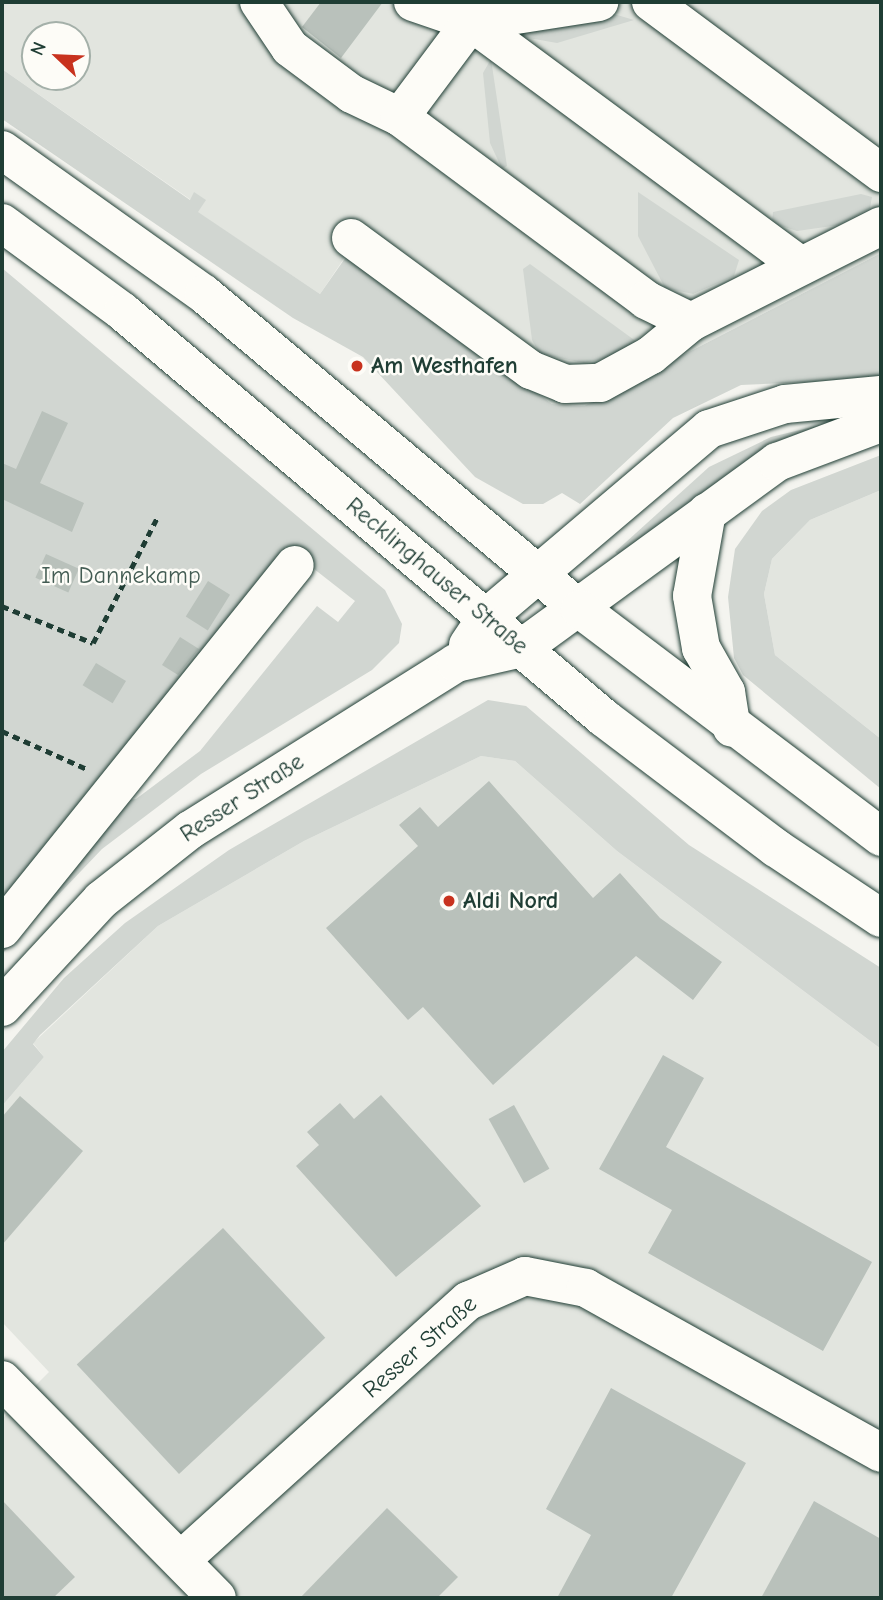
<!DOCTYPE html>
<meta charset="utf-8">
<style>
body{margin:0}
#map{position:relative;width:883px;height:1600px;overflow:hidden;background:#f4f4ef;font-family:"Comic Neue",sans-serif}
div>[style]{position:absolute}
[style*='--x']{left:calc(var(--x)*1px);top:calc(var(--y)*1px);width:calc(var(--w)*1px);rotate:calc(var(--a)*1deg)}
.built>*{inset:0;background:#e2e5df}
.green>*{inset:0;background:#d1d6d1}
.building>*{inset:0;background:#b9c1bb;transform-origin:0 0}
.path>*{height:4.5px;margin-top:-2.25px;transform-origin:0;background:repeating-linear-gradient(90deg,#1f3d34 0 7px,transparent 0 12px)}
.roads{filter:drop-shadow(0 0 2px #1f3d34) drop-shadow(0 0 2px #1f3d34)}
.minor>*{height:38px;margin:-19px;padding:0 19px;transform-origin:19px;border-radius:19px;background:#fdfcf7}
.major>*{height:38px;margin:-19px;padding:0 19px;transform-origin:19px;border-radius:19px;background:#fdfcf7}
.dots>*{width:19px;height:19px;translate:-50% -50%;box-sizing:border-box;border:4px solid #fdfcf7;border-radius:50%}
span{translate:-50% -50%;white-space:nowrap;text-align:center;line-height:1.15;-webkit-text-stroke:5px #fdfcf7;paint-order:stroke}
.poi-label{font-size:24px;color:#1f3d34;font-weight:700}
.left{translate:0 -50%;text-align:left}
.park-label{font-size:24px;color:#435c53}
.street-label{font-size:24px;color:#1f3d34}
.frame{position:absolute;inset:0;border:4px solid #1f3d34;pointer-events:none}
.north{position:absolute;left:21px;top:21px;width:70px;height:70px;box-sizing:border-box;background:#fdfcf7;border:2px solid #a4b0a9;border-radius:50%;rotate:293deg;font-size:19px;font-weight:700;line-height:28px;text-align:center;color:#1f3d34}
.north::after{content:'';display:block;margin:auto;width:24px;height:32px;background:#c8321e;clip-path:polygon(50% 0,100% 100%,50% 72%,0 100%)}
</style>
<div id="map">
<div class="built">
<div style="clip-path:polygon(evenodd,2px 2px,881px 2px,881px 253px,584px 406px,552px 404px,347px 254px,320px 294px,197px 212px,205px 200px,191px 200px,2px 69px,2px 2px,35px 35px,77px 35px,77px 77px,35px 77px,35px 35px)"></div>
<div style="clip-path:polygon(881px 490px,881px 739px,775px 655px,764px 594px,772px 559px,810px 520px)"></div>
<div style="clip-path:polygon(481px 756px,515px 761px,617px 851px,881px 1049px,881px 1598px,2px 1598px,2px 1419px,49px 1372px,2px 1322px,2px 1106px,44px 1057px,33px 1043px,158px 926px,304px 841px)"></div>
</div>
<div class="green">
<div style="clip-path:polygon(607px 12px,634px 20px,557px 43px,523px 37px,522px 31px)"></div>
<div style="clip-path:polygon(491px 59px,507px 166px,502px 169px,490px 143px,483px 73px)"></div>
<div style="clip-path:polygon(2px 69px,190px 200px,194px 192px,206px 200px,198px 212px,320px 294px,348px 254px,552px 404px,584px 406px,881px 253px,881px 379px,741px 385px,673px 418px,580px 504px,562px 493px,543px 504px,523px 504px,475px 477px,363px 357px,293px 318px,2px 119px)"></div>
<div style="clip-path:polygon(638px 192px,739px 260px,734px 276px,693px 294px,665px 288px,638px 236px)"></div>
<div style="clip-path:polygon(861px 194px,872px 197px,870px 208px,839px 225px,797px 231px,772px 223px,773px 212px)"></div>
<div style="clip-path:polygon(530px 264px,637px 342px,625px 354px,584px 363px,540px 354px,532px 340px,523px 269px)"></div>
<div style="clip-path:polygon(2px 268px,385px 590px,402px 624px,399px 643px,372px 670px,201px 774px,102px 849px,2px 954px,2px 939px,121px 801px,136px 799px,200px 751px,317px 606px,338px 622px,355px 601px,286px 547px,2px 915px)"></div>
<div style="clip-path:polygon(829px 423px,627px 562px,615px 552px,709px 467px,771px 437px)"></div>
<div style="clip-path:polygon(881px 455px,881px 490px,810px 520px,772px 559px,764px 594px,775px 655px,881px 739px,881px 789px,743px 675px,734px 658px,728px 597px,735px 549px,762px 511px,791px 490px)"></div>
<div style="clip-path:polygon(488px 700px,526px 706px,689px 845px,881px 968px,881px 1049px,617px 851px,515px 761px,481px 756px,304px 841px,158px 926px,40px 1035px,33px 1044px,44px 1057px,2px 1106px,2px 1052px,64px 978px,125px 923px,229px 850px)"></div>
</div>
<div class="building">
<div style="clip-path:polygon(321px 2px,383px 2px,341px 58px,302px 27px)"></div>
<div style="clip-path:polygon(42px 411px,68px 423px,40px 483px,84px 503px,72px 532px,2px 499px,2px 463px,16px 469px)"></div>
<div style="left:46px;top:554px;width:36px;height:26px;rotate:24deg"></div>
<div style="left:208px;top:581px;width:26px;height:42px;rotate:32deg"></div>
<div style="clip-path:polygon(180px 637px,199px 649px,178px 675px,162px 665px)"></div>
<div style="left:96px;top:663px;width:35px;height:26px;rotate:31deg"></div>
<div style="clip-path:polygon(489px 781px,593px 898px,620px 873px,660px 918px,722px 962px,693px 1000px,636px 956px,493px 1085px,423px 1007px,408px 1020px,326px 928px,418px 846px,399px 825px,420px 807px,438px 827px)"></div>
<div style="clip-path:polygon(663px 1055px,704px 1078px,666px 1147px,872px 1262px,823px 1351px,648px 1253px,672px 1210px,599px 1169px)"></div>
<div style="clip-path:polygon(381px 1095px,481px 1206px,396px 1277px,296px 1166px,319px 1145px,307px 1132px,340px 1103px,354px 1119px)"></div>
<div style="clip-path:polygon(20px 1096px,83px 1151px,2px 1245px,2px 1117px)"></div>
<div style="left:514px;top:1105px;width:73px;height:29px;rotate:61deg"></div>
<div style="left:223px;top:1228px;width:150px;height:200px;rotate:47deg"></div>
<div style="clip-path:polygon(611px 1388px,746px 1463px,671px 1598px,557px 1598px,591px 1535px,546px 1509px)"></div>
<div style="clip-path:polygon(2px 1500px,75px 1577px,53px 1598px,2px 1598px)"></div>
<div style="clip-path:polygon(814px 1501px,881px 1539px,881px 1598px,761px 1598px)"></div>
<div style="clip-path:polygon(387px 1508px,458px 1577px,437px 1598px,300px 1598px)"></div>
</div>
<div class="path">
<div style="--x:2;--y:606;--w:98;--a:22.1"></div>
<div style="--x:93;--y:643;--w:140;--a:-62.9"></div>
<div style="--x:2;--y:731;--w:93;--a:24.1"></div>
</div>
<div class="roads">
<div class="minor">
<div style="--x:259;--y:2;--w:55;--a:56"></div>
<div style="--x:290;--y:48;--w:77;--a:36.6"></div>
<div style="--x:352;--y:94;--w:53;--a:25.6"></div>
<div style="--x:400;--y:117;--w:307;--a:36.6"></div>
<div style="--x:646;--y:300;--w:50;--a:26.1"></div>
<div style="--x:413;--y:2;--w:61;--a:19"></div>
<div style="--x:471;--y:22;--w:130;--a:-8.9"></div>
<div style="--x:460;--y:2;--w:23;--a:61"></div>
<div style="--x:471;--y:22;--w:410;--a:36.5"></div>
<div style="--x:651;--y:2;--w:287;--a:36.6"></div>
<div style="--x:400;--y:117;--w:119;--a:-53.2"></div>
<div style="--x:351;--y:238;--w:223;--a:36.3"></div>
<div style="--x:531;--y:370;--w:37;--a:22"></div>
<div style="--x:565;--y:384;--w:35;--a:-2"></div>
<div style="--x:600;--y:383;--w:58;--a:-28.8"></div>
<div style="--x:651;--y:355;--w:52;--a:-39.5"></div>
<div style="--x:691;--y:322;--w:213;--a:-26.8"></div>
<div style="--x:468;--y:645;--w:32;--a:-56"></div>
<div style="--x:486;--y:618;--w:292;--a:-40.3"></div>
<div style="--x:709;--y:429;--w:80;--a:-18.2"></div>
<div style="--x:785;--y:404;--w:96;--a:-5.4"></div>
<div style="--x:2;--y:929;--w:467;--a:-51.2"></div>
<div style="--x:2;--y:1007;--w:146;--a:-47.2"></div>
<div style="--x:101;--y:900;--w:113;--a:-38.2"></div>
<div style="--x:190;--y:830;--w:314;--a:-32.1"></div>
<div style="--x:456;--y:663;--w:68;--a:-12.8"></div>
<div style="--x:522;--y:648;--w:316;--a:-36.1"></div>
<div style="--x:777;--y:462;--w:111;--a:-20.6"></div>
<div style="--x:2;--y:1380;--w:306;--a:45.4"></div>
<div style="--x:181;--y:1560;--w:387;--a:-42.1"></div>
<div style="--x:468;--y:1301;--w:62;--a:-23.7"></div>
<div style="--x:525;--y:1276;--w:62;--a:11.1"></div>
<div style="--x:586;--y:1288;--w:338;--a:29.2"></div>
</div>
<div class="major">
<div style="--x:2;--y:150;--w:248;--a:35.5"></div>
<div style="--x:204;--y:294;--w:491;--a:40"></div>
<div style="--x:580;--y:609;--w:378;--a:37.1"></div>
<div style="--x:2;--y:223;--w:150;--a:36.3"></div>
<div style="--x:123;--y:312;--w:629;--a:40.17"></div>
<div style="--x:604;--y:718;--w:216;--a:37.1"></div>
<div style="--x:776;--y:848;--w:126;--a:33.7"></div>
<div style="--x:707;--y:512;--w:85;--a:100.1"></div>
<div style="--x:692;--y:596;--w:53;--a:80.2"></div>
<div style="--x:701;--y:648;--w:51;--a:60.4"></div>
<div style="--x:726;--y:692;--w:36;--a:81"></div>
</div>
</div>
<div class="dots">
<div style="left:357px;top:366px;background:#c8321e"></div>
<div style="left:449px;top:901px;background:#c8321e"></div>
</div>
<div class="poi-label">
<span class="left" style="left:371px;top:366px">Am Westhafen</span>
<span class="left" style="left:463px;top:901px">Aldi Nord</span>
</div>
<div class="park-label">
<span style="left:121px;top:576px">Im Dannekamp</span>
</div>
<div class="street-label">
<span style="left:437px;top:576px;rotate:40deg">Recklinghauser Straße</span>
<span style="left:242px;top:798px;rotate:-33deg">Resser Straße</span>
<span style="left:420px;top:1347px;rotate:-41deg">Resser Straße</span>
</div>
<div class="frame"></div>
<div class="north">N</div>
</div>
